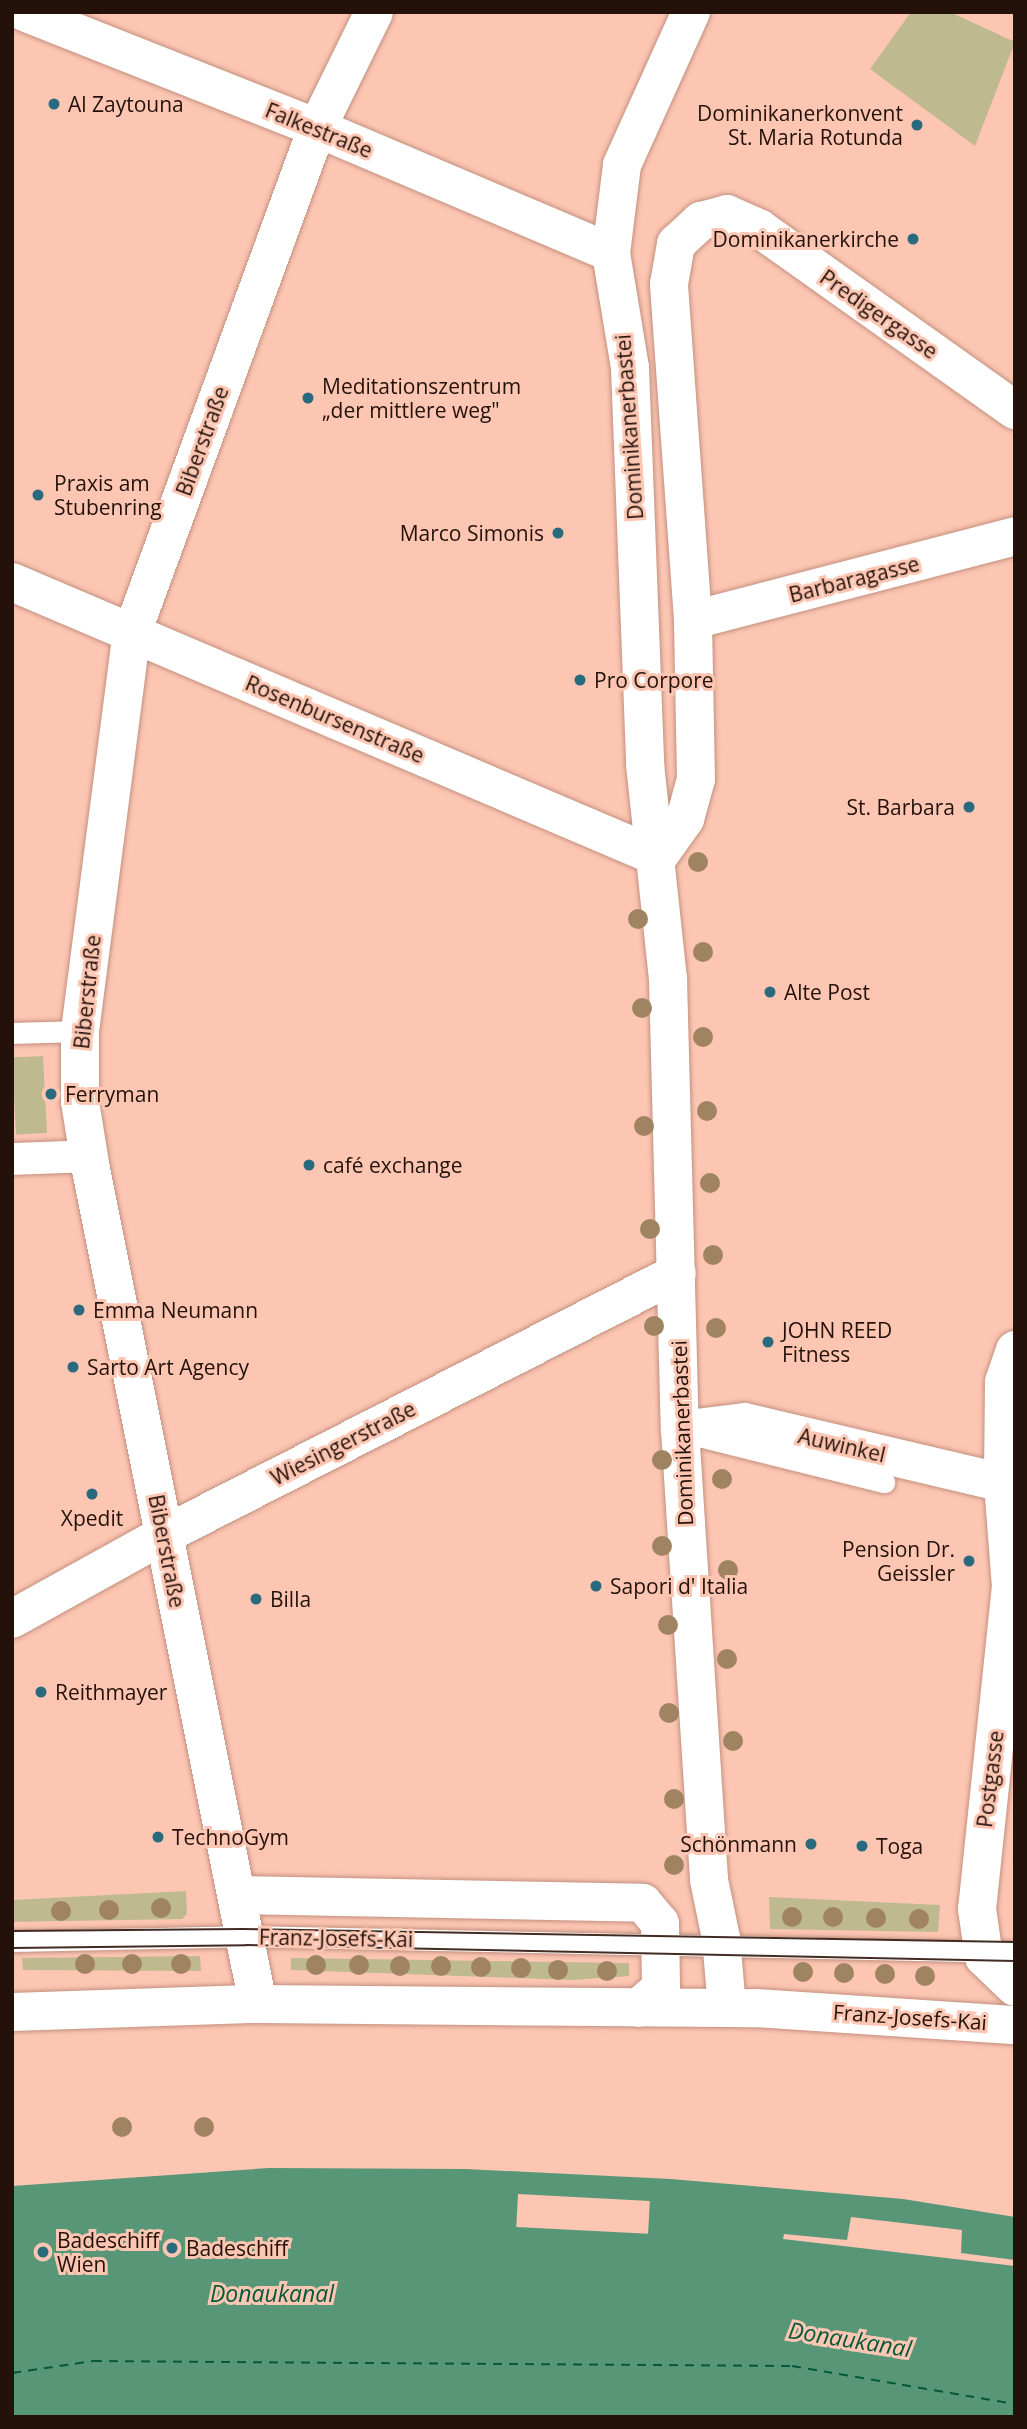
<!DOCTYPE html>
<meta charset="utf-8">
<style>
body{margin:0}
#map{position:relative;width:1027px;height:2429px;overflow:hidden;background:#fcc6b3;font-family:"Open Sans",sans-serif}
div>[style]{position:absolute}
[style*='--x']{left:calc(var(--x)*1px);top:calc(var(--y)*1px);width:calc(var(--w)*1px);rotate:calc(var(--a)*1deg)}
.green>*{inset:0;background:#bfb990;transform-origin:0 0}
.water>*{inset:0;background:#579676}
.pier>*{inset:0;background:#fcc6b3;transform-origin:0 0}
.ferry>*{height:2px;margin-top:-1px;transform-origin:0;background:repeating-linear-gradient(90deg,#05593a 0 9px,transparent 0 16px)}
.roads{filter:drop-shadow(0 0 2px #c3907e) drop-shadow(0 0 2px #c3907e)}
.service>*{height:21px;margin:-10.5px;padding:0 10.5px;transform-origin:10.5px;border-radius:10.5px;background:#fff}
.pedestrian>*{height:32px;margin:-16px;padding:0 16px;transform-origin:16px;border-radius:16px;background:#fff}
.minor>*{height:38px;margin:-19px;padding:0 19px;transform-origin:19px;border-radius:19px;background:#fff}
.primary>*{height:38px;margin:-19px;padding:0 19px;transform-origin:19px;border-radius:19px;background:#fff}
.tram>*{height:2px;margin:-1px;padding:0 1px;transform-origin:1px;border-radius:1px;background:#422b22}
.trees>*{width:20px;height:20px;margin:-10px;border-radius:50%;background:#a08361}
.dots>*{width:19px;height:19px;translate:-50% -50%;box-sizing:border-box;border:4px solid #fcc6b3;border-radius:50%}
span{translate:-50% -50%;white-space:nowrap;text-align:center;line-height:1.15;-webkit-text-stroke:6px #fcc6b3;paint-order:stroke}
.poi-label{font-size:21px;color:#23110a}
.left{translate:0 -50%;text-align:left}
.right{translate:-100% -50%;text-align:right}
.street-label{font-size:21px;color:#23110a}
.water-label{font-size:23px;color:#05593a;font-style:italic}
.frame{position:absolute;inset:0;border:14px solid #23110a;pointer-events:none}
</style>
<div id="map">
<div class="green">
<div style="clip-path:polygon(911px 12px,950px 12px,1015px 42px,975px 146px,870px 69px)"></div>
<div style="left:43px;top:1056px;width:77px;height:31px;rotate:87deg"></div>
<div style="clip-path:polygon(186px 1891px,187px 1914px,182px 1919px,12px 1922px,12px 1900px)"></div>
<div style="clip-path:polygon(769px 1897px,940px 1905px,938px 1932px,770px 1929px)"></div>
<div style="clip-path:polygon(200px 1956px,201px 1971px,23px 1970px,22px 1958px)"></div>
<div style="clip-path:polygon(291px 1958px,629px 1963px,629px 1976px,572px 1980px,291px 1970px)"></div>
</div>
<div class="water">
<div style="clip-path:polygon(269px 2168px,466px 2169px,671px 2179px,903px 2199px,1015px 2217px,1015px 2417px,12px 2417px,12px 2186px)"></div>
</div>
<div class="pier">
<div style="left:518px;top:2194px;width:132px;height:33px;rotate:3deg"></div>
<div style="clip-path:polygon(851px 2217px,962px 2230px,961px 2253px,1015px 2260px,1015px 2266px,783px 2239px,784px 2234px,847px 2240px)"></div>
</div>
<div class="ferry">
<div style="--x:12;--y:2373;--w:82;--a:-8.4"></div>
<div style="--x:93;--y:2361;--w:699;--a:0.41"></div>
<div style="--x:792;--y:2366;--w:226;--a:9.7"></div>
</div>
<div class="roads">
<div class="service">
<div style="--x:12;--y:1033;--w:68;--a:-1.7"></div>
<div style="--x:699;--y:1436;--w:191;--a:14"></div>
<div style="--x:12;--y:1941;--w:232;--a:-1.2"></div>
<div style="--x:244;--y:1936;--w:771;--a:1.19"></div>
</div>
<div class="pedestrian">
<div style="--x:12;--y:1159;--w:77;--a:-2.2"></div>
</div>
<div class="minor">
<div style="--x:24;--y:12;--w:315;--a:21.6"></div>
<div style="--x:317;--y:128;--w:319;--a:23"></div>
<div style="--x:691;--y:12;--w:168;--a:114.3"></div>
<div style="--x:622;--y:165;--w:89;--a:97.1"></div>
<div style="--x:611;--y:253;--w:117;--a:80.6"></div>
<div style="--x:630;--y:368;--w:396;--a:87.8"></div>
<div style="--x:645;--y:764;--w:216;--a:83.9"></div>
<div style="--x:668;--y:979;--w:451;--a:88.5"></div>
<div style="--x:680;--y:1430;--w:451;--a:86.3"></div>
<div style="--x:709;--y:1880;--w:59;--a:78.3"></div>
<div style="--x:721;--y:1938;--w:70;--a:85.1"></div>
<div style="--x:12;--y:582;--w:702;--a:23.06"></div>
<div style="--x:693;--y:620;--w:333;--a:-14.6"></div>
<div style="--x:658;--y:857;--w:47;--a:-54.6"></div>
<div style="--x:685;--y:819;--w:41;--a:-74.6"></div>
<div style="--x:696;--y:779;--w:159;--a:-91.1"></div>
<div style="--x:693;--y:620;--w:337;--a:-94.1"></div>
<div style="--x:669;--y:284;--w:41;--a:-80.1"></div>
<div style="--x:676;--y:244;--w:34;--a:-43"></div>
<div style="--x:701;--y:221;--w:27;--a:-15"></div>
<div style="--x:727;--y:214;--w:36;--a:24"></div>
<div style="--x:760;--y:229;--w:313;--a:35.4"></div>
<div style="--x:1015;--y:1350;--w:34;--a:109"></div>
<div style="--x:1004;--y:1382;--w:101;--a:90.6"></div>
<div style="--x:1003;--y:1483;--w:103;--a:85.6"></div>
<div style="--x:1011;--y:1586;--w:325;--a:96"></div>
<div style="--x:977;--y:1909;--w:49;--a:81.7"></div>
<div style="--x:984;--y:1957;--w:43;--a:44.1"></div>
<div style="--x:680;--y:1430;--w:65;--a:-7"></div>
<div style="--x:745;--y:1422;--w:265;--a:13.3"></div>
<div style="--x:12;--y:1619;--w:171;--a:-29"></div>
<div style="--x:162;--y:1536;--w:578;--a:-27.05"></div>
<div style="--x:237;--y:1895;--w:406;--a:1.1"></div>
<div style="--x:643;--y:1903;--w:26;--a:50"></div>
<div style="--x:660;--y:1923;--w:65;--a:89.1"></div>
<div style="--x:661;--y:1988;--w:30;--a:139"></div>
<div style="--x:258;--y:2004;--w:851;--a:-101.32"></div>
<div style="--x:91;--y:1170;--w:70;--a:-99.1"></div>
<div style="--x:80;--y:1101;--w:70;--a:-90"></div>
<div style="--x:80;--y:1031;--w:401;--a:-82.6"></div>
<div style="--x:132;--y:633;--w:538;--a:-69.88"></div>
<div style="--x:317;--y:128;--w:129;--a:-63.8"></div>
</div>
<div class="primary">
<div style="--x:12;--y:2012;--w:246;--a:-1.9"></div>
<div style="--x:258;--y:2004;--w:498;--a:0.5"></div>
<div style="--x:756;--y:2008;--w:260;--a:3.8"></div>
</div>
</div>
<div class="tram">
<div style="--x:12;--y:1931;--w:231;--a:-0.5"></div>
<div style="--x:243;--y:1929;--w:772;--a:0.96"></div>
<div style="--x:12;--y:1948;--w:234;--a:-0.7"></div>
<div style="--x:246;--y:1945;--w:769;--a:1.19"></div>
</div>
<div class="trees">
<div style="left:698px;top:862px"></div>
<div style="left:638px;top:919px"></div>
<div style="left:703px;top:952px"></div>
<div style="left:642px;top:1008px"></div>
<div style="left:703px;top:1037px"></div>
<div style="left:707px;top:1111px"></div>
<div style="left:644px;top:1126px"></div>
<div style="left:710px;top:1183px"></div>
<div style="left:650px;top:1229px"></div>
<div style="left:713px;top:1255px"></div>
<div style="left:654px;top:1326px"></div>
<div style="left:716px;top:1328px"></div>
<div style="left:662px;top:1460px"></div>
<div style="left:722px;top:1479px"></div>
<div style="left:662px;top:1546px"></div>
<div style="left:728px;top:1570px"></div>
<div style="left:668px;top:1625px"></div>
<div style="left:727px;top:1659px"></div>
<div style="left:669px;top:1713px"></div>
<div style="left:733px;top:1741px"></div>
<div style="left:674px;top:1799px"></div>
<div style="left:674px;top:1865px"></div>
<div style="left:161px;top:1908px"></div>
<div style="left:109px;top:1910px"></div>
<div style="left:61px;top:1911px"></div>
<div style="left:792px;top:1917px"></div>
<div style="left:833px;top:1917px"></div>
<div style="left:876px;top:1918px"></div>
<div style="left:919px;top:1919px"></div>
<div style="left:85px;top:1964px"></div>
<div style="left:132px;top:1964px"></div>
<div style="left:181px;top:1964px"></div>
<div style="left:316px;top:1965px"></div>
<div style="left:359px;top:1965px"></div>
<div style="left:400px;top:1966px"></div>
<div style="left:441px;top:1966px"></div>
<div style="left:481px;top:1967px"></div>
<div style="left:521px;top:1968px"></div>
<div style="left:558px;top:1970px"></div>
<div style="left:607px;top:1971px"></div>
<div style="left:803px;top:1972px"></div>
<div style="left:844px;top:1973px"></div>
<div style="left:885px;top:1974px"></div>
<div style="left:925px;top:1976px"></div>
<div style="left:122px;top:2127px"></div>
<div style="left:204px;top:2127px"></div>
</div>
<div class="dots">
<div style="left:54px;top:104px;background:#296a7e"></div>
<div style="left:917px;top:125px;background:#296a7e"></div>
<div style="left:913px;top:239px;background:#296a7e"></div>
<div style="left:308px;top:398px;background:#296a7e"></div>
<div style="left:38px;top:495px;background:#296a7e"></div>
<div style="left:558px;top:533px;background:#296a7e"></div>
<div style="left:580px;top:680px;background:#296a7e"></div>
<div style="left:969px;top:807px;background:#296a7e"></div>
<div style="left:770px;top:992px;background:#296a7e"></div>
<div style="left:51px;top:1094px;background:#296a7e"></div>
<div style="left:309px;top:1165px;background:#296a7e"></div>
<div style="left:79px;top:1310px;background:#296a7e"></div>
<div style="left:768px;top:1342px;background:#296a7e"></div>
<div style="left:73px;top:1367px;background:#296a7e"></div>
<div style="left:92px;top:1494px;background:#296a7e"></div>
<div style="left:969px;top:1561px;background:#296a7e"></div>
<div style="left:596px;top:1586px;background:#296a7e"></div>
<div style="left:256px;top:1599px;background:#296a7e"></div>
<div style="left:41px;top:1692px;background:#296a7e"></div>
<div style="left:158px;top:1837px;background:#296a7e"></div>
<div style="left:811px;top:1844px;background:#296a7e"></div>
<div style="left:862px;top:1846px;background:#296a7e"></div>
<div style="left:172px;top:2248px;background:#296a7e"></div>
<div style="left:43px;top:2252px;background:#296a7e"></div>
</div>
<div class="poi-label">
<span class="left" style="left:68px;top:104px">Al Zaytouna</span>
<span class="right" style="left:903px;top:125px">Dominikanerkonvent<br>St. Maria Rotunda</span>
<span class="right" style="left:899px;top:239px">Dominikanerkirche</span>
<span class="left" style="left:322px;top:398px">Meditationszentrum<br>„der mittlere weg"</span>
<span class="left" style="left:54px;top:495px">Praxis am<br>Stubenring</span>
<span class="right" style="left:544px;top:533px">Marco Simonis</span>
<span class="left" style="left:594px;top:680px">Pro Corpore</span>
<span class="right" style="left:955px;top:807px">St. Barbara</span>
<span class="left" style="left:784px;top:992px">Alte Post</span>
<span class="left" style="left:65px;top:1094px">Ferryman</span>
<span class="left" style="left:323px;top:1165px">café exchange</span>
<span class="left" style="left:93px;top:1310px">Emma Neumann</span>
<span class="left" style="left:782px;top:1342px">JOHN REED<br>Fitness</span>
<span class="left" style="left:87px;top:1367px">Sarto Art Agency</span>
<span style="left:92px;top:1518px">Xpedit</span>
<span class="right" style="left:955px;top:1561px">Pension Dr.<br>Geissler</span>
<span class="left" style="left:610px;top:1586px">Sapori d' Italia</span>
<span class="left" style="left:270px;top:1599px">Billa</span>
<span class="left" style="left:55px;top:1692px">Reithmayer</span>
<span class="left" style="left:172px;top:1837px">TechnoGym</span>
<span class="right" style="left:797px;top:1844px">Schönmann</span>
<span class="left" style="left:876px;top:1846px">Toga</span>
<span class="left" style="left:57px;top:2252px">Badeschiff<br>Wien</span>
<span class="left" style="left:186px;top:2248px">Badeschiff</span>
</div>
<div class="street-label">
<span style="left:319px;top:130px;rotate:22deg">Falkestraße</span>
<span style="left:879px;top:314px;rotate:35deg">Predigergasse</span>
<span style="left:629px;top:427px;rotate:-94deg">Dominikanerbastei</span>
<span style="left:202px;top:441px;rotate:-70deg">Biberstraße</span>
<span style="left:854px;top:579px;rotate:-14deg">Barbaragasse</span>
<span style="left:335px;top:719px;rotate:23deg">Rosenbursenstraße</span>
<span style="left:87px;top:992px;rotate:-84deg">Biberstraße</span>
<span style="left:682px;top:1433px;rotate:-92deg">Dominikanerbastei</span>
<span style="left:343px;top:1443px;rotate:-27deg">Wiesingerstraße</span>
<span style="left:842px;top:1445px;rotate:13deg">Auwinkel</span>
<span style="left:167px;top:1551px;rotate:79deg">Biberstraße</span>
<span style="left:990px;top:1779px;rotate:-83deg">Postgasse</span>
<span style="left:336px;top:1938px;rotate:1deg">Franz-Josefs-Kai</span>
<span style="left:910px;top:2017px;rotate:4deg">Franz-Josefs-Kai</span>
</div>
<div class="water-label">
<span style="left:272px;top:2293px">Donaukanal</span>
<span style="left:850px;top:2339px;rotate:9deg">Donaukanal</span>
</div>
<div class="frame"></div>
</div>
